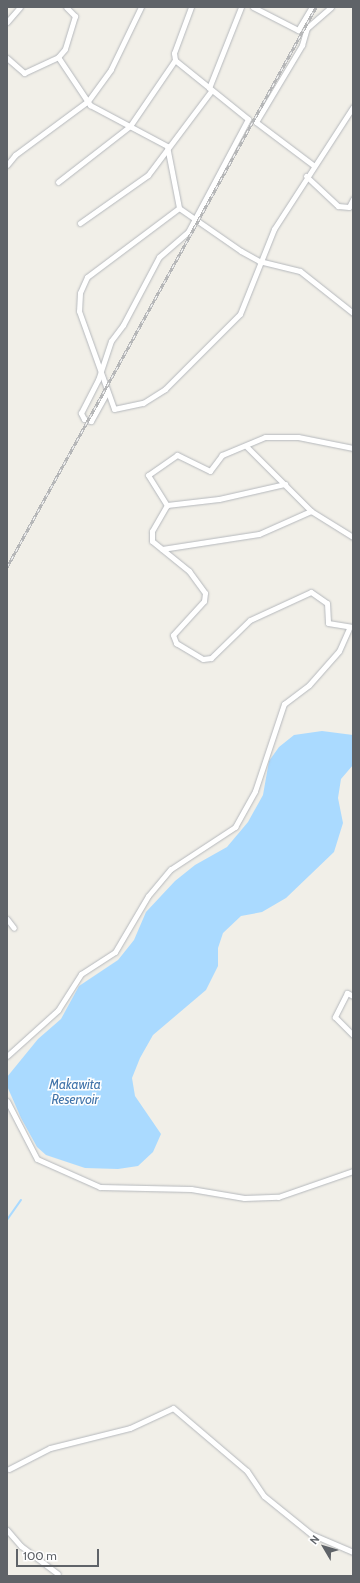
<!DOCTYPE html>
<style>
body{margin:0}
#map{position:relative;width:360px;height:1583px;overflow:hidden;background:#f1efe8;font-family:Cabin,sans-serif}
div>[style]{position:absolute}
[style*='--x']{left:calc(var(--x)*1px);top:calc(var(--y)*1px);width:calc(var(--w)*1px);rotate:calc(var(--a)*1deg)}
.water>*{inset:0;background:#aadaff}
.stream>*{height:1.5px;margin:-0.75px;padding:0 0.75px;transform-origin:0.75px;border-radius:0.75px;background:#aadaff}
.roads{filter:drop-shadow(0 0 1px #b5b8bc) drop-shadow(0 0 1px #b5b8bc)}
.minor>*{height:5px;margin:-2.5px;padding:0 2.5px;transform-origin:2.5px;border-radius:2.5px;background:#fff}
.rail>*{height:3px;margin-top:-1.5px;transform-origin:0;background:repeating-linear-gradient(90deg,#fff 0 4.5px,#b6b7b8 0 9px);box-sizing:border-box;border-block:1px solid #b6b7b8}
span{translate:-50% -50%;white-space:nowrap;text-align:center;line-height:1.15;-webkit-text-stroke:3px #fff;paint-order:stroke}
.water-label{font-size:13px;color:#4174aa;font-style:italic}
.frame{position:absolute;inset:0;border:8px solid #5f6368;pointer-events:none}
.north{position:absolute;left:304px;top:1527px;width:40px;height:40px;-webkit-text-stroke:3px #fff;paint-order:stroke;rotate:308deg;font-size:11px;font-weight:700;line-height:16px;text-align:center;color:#5f6368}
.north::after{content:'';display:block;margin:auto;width:14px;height:18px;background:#5f6368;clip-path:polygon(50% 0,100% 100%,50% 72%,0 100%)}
.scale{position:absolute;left:16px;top:1549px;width:83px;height:18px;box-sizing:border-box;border:2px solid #5f6368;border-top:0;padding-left:5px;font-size:12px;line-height:14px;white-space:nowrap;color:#5f6368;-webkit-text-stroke:3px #fff;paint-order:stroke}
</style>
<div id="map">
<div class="water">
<div style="clip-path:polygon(322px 731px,353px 735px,353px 765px,341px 779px,338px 798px,343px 823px,334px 852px,286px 898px,262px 912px,241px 916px,223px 933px,218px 948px,218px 966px,206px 990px,153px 1035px,140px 1058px,132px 1078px,135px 1096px,161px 1134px,153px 1152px,138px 1166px,118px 1169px,85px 1168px,46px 1155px,37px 1147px,21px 1118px,7px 1086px,7px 1077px,38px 1039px,61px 1019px,79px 986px,118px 960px,134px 940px,146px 912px,175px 881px,195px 865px,227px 847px,248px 822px,263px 795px,269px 761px,279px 747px,294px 735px)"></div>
</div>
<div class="stream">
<div style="--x:7;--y:1220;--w:24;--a:-55"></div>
</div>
<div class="roads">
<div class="minor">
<div style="--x:66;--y:7;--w:13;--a:45"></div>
<div style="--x:75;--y:16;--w:34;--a:107"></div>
<div style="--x:65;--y:49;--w:11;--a:131"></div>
<div style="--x:58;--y:57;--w:58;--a:56.3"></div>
<div style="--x:90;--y:105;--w:87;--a:28"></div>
<div style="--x:167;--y:146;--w:63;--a:79"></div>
<div style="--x:179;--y:208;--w:75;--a:34.7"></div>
<div style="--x:241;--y:251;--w:21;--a:29"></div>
<div style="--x:259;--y:261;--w:42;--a:13.7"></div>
<div style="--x:300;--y:271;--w:68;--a:38.4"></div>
<div style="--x:253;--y:7;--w:51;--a:27.1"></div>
<div style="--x:298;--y:30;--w:27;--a:-59"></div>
<div style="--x:7;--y:22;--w:20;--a:-49"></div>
<div style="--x:7;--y:58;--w:23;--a:41"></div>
<div style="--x:24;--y:73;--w:38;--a:-25"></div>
<div style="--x:209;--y:88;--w:87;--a:-68.4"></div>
<div style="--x:7;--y:165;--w:13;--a:-51"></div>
<div style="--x:15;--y:155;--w:91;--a:-36.5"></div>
<div style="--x:88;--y:101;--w:39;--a:-54"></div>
<div style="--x:111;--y:69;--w:69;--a:-64.2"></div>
<div style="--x:313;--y:165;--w:71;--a:-143"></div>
<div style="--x:256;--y:122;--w:90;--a:-59.1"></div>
<div style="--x:302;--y:45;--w:18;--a:-74"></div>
<div style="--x:307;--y:28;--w:32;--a:-41"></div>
<div style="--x:306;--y:176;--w:44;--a:43.2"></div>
<div style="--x:338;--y:206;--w:11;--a:5"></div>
<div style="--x:349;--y:207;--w:9;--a:-63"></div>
<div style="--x:58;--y:182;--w:91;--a:-37.9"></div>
<div style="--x:130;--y:126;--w:80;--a:-55.7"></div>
<div style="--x:179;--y:208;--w:115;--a:143.1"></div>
<div style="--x:87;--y:277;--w:17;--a:114"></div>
<div style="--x:80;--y:293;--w:18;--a:93"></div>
<div style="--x:79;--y:311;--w:104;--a:70.3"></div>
<div style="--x:114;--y:409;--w:30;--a:-12"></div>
<div style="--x:143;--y:403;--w:26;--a:-32"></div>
<div style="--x:165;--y:389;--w:106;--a:-45"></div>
<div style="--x:240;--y:314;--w:92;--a:-68.2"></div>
<div style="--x:274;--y:229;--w:145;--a:-57.1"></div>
<div style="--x:80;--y:223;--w:83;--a:-35.2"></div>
<div style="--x:148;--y:175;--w:105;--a:-53.1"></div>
<div style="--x:106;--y:394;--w:31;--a:119"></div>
<div style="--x:91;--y:421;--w:7;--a:-164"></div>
<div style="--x:84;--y:419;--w:7;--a:-117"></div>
<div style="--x:81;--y:413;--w:37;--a:-63"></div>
<div style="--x:98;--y:380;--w:41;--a:-71.6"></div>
<div style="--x:111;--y:341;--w:20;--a:-53"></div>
<div style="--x:123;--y:325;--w:77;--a:-62.1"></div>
<div style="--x:159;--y:257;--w:38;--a:-41"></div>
<div style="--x:188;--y:232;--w:128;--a:-62"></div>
<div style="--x:248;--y:119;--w:94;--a:-141.1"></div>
<div style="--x:175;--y:60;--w:7;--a:-98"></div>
<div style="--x:174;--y:53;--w:49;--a:-69.7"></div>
<div style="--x:246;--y:446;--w:92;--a:45"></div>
<div style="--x:311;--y:511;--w:49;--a:31.8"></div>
<div style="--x:353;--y:448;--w:56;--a:-168.7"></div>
<div style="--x:298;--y:437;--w:33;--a:180"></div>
<div style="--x:265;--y:437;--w:47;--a:157.3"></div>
<div style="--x:222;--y:455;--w:20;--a:127"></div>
<div style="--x:210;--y:471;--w:37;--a:-154"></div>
<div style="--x:177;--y:455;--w:35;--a:145"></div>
<div style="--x:148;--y:475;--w:36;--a:58"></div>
<div style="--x:167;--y:505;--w:30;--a:120"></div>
<div style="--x:152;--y:531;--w:10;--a:90"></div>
<div style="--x:152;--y:541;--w:48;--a:39"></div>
<div style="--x:189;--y:571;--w:27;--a:54"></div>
<div style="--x:205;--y:593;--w:8;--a:97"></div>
<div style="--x:204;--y:601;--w:46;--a:132.4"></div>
<div style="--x:173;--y:635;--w:9;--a:69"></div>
<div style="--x:176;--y:643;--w:31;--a:31"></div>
<div style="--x:203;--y:659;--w:8;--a:-7"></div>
<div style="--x:211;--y:658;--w:54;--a:-44.3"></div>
<div style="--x:250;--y:620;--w:67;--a:-24.7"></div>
<div style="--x:311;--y:592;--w:19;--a:35"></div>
<div style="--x:327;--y:603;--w:20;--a:87"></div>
<div style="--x:328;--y:623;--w:25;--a:9"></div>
<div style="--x:167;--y:505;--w:52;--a:-6.6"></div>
<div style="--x:219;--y:499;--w:68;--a:-12.8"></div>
<div style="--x:162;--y:549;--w:98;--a:-8.8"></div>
<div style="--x:259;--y:534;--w:57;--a:-23.9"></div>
<div style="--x:7;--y:919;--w:11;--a:52"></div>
<div style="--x:353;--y:996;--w:7;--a:-153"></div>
<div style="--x:347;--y:993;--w:27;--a:117"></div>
<div style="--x:335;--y:1017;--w:25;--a:45"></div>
<div style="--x:7;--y:1056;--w:69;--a:-42"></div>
<div style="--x:58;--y:1010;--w:43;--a:-57.4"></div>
<div style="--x:81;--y:974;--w:40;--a:-32.9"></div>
<div style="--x:115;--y:952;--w:65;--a:-59.5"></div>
<div style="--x:148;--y:896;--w:35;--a:-50"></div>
<div style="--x:171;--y:869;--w:77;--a:-33.3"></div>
<div style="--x:235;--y:827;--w:41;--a:-60.9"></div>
<div style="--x:255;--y:791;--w:92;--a:-71.6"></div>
<div style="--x:284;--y:704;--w:31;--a:-37"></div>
<div style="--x:309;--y:685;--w:45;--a:-48.6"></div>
<div style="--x:339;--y:651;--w:24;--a:-66"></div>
<div style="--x:7;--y:1101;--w:65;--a:62.7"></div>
<div style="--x:37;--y:1159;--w:69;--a:24"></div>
<div style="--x:100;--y:1187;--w:91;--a:1.3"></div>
<div style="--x:191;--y:1189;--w:54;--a:9.6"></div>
<div style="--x:244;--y:1198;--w:34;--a:-2"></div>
<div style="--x:278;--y:1197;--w:79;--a:-19.1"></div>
<div style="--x:9;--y:1469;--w:46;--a:-27.1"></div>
<div style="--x:50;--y:1448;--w:82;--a:-14"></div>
<div style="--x:130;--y:1428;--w:47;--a:-24.9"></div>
<div style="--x:173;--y:1408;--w:97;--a:40.4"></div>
<div style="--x:247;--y:1471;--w:30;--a:56"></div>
<div style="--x:264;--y:1496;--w:60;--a:39"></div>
<div style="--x:311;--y:1534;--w:46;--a:23.2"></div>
<div style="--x:7;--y:1530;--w:21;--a:49"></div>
<div style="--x:21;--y:1546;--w:46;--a:37.1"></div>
</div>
</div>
<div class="rail">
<div style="--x:7;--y:567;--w:640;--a:-61.11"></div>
</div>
<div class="water-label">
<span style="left:75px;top:1092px">Makawita<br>Reservoir</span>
</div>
<div class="frame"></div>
<div class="north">N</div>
<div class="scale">100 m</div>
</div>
